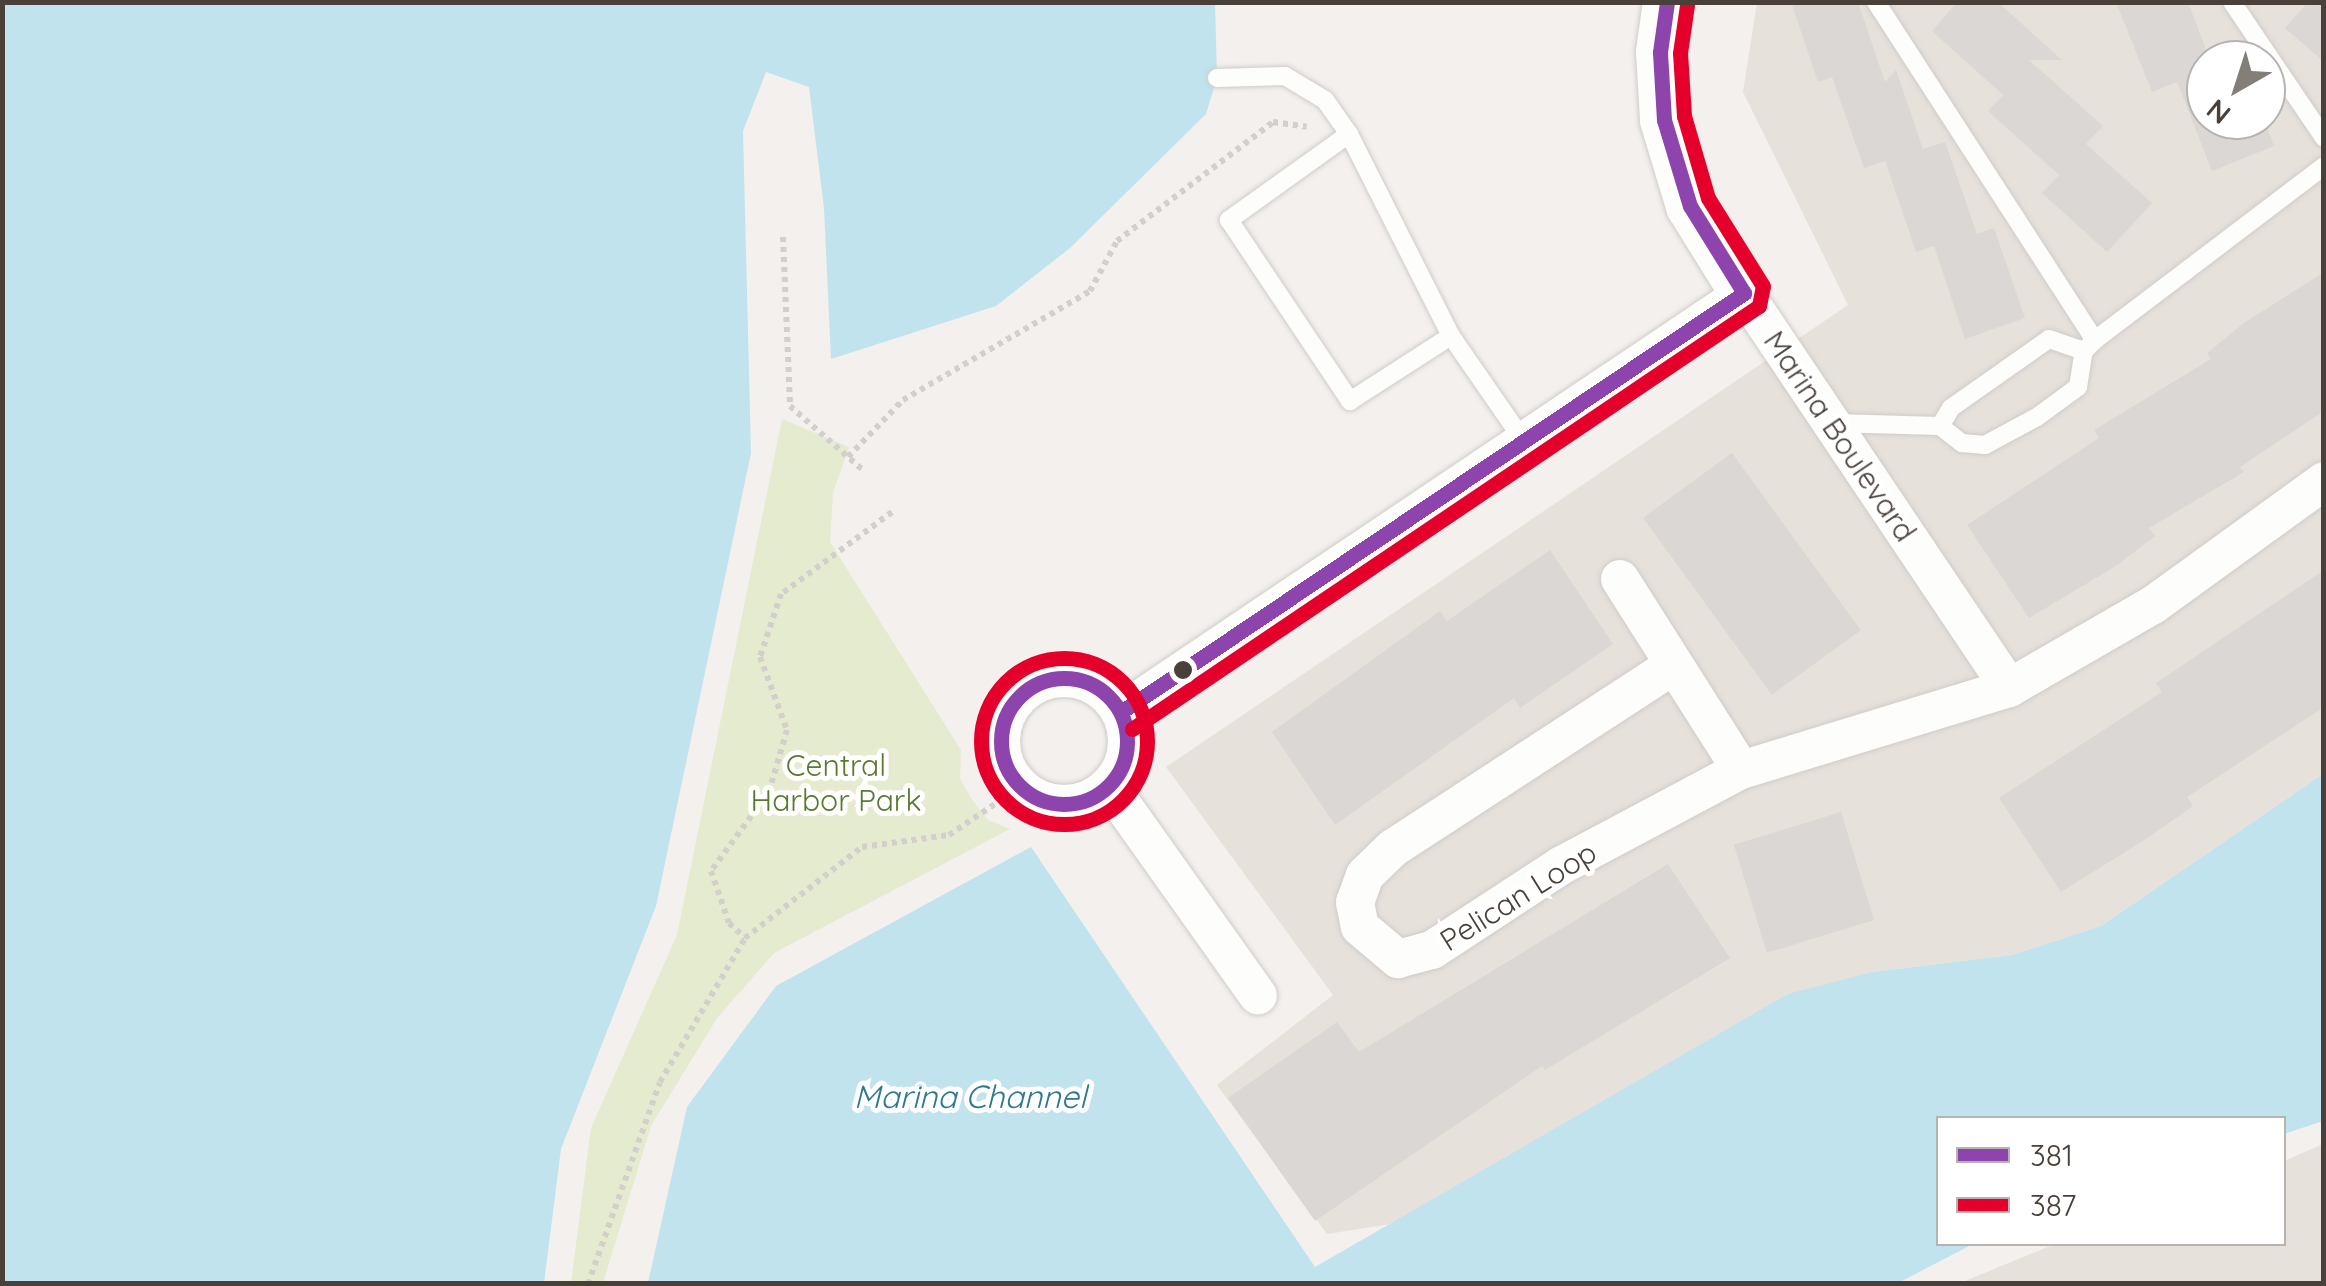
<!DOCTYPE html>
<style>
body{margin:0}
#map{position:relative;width:2326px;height:1286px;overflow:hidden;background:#f3f0ed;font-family:Quicksand,sans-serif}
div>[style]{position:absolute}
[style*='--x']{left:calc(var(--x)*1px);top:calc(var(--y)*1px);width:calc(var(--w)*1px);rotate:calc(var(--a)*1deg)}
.residential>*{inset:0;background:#e7e1dc}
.green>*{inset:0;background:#e5ebcf}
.water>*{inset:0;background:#c1e3ee}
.building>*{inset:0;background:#dbd7d4;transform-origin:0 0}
.path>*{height:6px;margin-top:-3px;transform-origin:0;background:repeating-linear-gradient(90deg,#d3d0cb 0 5px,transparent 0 10px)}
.roads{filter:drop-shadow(0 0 2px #cfccc9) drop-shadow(0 0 2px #cfccc9)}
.service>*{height:18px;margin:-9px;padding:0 9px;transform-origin:9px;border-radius:9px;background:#fdfdfc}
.minor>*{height:38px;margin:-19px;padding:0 19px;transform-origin:19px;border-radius:19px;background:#fdfdfc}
.minor>.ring{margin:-19px;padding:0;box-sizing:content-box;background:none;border:38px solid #fdfdfc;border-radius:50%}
.tertiary>*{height:48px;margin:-24px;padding:0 24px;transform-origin:24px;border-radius:24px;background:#fdfdfc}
.bus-1>*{height:15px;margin:-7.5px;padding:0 7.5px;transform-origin:7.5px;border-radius:7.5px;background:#8e44ad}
.bus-1>.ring{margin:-7.5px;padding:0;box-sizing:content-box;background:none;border:15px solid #8e44ad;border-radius:50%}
.bus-2>*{height:15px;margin:-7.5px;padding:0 7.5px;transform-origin:7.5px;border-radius:7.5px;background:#e4002b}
.bus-2>.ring{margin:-7.5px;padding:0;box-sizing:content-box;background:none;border:15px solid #e4002b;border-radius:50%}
.dots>*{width:28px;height:28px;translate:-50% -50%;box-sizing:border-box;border:5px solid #fff;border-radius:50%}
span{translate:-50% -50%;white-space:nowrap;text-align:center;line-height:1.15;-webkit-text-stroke:10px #fff;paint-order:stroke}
.street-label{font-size:30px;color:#494039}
.park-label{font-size:30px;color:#58792e}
.water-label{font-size:32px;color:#2e7992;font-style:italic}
.frame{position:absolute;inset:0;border:5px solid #494039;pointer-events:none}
.legend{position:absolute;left:1936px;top:1116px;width:350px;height:130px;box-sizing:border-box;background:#fff;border:2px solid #b6b3b0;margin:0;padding:12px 18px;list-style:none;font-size:30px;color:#494039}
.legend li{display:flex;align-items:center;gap:20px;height:50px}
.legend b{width:50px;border:2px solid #b6b3b0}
.north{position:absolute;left:2186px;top:40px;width:100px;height:100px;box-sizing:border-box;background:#fff;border:2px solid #b6b3b0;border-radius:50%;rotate:219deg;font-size:28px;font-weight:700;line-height:40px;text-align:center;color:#494039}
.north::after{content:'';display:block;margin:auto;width:35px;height:45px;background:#847e78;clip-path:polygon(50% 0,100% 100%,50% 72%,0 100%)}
</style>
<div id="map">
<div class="residential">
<div style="clip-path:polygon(evenodd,1757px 3px,2323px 3px,2323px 774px,2101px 926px,2012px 955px,1872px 972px,1391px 1224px,1327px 1234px,1217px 1085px,1333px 995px,1166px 767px,1848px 305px,1743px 92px,1757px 3px,2206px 60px,2266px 60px,2266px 120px,2206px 120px,2206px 60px)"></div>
<div style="clip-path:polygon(2323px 1144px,2323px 1283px,1960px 1283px,2055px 1244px,2284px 1244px,2284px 1161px)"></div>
</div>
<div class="green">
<div style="clip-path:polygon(782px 419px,849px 447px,833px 493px,830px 542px,961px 750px,960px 778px,972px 800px,988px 820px,1010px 829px,774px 953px,717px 1018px,651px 1126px,603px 1283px,571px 1283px,591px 1128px,677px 935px)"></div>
</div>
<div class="water">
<div style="clip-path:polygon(3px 3px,1215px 3px,1217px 78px,1206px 114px,1070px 248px,996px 306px,831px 359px,824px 208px,809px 87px,766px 72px,743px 131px,751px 453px,656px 906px,561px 1149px,544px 1283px,3px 1284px)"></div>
<div style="clip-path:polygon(2323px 774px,2323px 1121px,2284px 1134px,2284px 1118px,1938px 1118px,1938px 1244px,1973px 1244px,1898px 1283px,648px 1283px,687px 1107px,776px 986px,1031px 847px,1315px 1267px,1788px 994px,1872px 972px,2012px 955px,2101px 926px)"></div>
</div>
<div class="building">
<div style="clip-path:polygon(1791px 2px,1858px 2px,1885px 82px,1896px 70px,1923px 149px,1945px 142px,1977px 234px,1994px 228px,2025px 318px,1965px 339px,1934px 246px,1916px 252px,1885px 161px,1864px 168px,1832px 77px,1818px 82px)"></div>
<div style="clip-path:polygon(1957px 2px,1998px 2px,2062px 60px,2029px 60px,2103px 126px,2086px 144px,2152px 203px,2107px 252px,2042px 193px,2059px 175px,1988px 111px,2003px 95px,1932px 31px)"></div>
<div style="clip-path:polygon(2116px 2px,2188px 2px,2210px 60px,2206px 120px,2264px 120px,2274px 146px,2212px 171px,2177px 82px,2152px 92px)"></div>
<div style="clip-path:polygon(2308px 2px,2324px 2px,2324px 62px,2285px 28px)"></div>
<div style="clip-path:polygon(2324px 272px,2324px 411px,2240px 467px,2244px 472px,2149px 528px,2155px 536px,2116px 566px,2029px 618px,1967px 525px,2099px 438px,2094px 430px,2211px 359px,2207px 353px,2244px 323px)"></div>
<div style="left:1732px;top:453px;width:219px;height:110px;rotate:54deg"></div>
<div style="clip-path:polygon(1550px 550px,1613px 644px,1520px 708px,1514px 698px,1335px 825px,1272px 732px,1440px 611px,1447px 621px)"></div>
<div style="clip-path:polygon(2324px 570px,2324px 707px,2187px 797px,2193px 806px,2146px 839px,2061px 892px,1999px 798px,2162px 692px,2156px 683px)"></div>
<div style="left:1841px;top:812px;width:113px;height:112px;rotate:73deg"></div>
<div style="clip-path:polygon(1668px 864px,1730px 958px,1545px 1070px,1542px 1066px,1315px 1221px,1228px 1098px,1337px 1022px,1359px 1052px)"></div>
</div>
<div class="path">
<div style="--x:783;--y:237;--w:169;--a:87.6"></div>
<div style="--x:790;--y:406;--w:100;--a:41.3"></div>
<div style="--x:848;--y:457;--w:79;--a:-46"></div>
<div style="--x:903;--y:400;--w:216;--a:-30.2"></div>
<div style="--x:1090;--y:291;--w:57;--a:-61.6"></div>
<div style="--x:1117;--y:241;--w:196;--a:-37.3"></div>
<div style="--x:1273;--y:122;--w:34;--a:8"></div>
<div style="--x:892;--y:512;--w:138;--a:143.5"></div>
<div style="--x:781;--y:594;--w:66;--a:108.4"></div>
<div style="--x:760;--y:657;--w:78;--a:69.7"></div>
<div style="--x:787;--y:730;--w:65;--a:106.2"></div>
<div style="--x:769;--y:792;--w:98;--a:126.3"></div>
<div style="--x:711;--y:871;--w:55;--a:70.9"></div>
<div style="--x:729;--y:923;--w:22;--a:43"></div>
<div style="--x:745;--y:938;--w:148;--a:-37.9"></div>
<div style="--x:862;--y:847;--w:88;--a:-7.9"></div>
<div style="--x:949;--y:835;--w:86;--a:-34.1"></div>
<div style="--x:588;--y:1284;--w:214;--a:-70.4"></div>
<div style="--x:660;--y:1082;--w:167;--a:-59.4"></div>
</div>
<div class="roads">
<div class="service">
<div style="--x:1876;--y:2;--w:403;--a:57.1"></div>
<div style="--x:2232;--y:2;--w:164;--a:55.9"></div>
<div style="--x:1217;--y:78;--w:68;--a:-1.7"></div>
<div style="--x:1285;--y:76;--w:47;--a:31"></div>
<div style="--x:1325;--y:100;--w:42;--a:54.8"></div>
<div style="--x:1451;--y:336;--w:226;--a:-116.8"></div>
<div style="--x:1349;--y:134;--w:148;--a:144.4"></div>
<div style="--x:1229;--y:220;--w:218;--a:56.2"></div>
<div style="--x:1350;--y:401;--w:120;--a:-32.8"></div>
<div style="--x:1451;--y:336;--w:130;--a:55.3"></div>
<div style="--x:2084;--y:351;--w:37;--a:-161"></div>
<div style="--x:2049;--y:339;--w:120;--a:144.9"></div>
<div style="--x:1951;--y:408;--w:21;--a:121"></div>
<div style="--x:1940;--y:426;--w:28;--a:38"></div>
<div style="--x:1962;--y:443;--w:23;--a:5"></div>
<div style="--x:1985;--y:445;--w:59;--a:-28.3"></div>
<div style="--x:2037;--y:417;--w:51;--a:-36.2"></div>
<div style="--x:2078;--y:387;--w:36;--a:-81"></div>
<div style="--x:2084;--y:351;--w:16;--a:-45"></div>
<div style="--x:2095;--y:340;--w:288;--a:-37.2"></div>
<div style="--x:1833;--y:423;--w:107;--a:1.6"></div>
</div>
<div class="minor">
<div style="--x:1620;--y:579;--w:226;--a:57.6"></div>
<div style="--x:1674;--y:665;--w:335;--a:146.9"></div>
<div style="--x:1393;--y:848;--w:39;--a:136"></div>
<div style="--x:1365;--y:875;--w:29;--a:110"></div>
<div style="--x:1355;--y:902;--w:25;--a:79"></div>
<div style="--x:1360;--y:927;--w:50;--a:40.1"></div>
<div style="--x:1398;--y:959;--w:35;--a:-15"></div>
<div style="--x:1432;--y:950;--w:155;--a:-33.2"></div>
<div style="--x:1562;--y:865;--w:203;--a:-28"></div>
<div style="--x:1741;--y:770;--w:280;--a:-17"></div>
<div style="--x:2009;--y:688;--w:166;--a:-30"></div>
<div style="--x:2153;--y:605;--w:211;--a:-35.9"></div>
<div class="ring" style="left:1001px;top:678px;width:88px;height:88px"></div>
<div style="--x:1121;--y:712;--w:751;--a:-33.92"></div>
<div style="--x:1744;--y:293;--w:476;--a:56.1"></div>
<div style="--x:1109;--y:786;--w:257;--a:54.6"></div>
</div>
<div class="tertiary">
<div style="--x:1667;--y:2;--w:50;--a:98"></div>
<div style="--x:1660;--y:52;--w:68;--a:86.6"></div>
<div style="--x:1664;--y:120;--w:90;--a:73.2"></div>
<div style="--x:1690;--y:206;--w:102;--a:58.2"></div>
</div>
</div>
<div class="bus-1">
<div class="ring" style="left:1001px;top:678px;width:111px;height:111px"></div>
<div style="--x:1121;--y:712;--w:751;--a:-33.92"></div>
<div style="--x:1744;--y:293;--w:102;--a:-121.8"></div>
<div style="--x:1690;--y:206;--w:90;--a:-106.8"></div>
<div style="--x:1664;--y:120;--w:68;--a:-93.4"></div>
<div style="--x:1660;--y:52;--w:50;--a:-82"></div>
</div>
<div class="bus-2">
<div class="ring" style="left:981px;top:658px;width:151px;height:151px"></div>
<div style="--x:1132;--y:729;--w:756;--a:-34.01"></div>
<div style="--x:1759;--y:306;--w:20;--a:-79"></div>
<div style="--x:1763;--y:286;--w:104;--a:-122"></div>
<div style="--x:1708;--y:198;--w:85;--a:-106.3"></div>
<div style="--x:1684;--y:116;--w:63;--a:-93.6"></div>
<div style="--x:1680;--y:53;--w:49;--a:-81.7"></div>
</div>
<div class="dots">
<div style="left:1183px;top:670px;background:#494039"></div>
</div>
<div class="street-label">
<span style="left:1840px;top:436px;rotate:56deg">Marina Boulevard</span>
<span style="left:1518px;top:896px;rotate:-32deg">Pelican Loop</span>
</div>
<div class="park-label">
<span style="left:836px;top:782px">Central<br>Harbor Park</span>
</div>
<div class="water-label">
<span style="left:970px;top:1096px">Marina Channel</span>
</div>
<div class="frame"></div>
<ul class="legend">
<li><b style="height:12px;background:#8e44ad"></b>381</li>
<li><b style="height:12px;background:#e4002b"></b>387</li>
</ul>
<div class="north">N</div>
</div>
